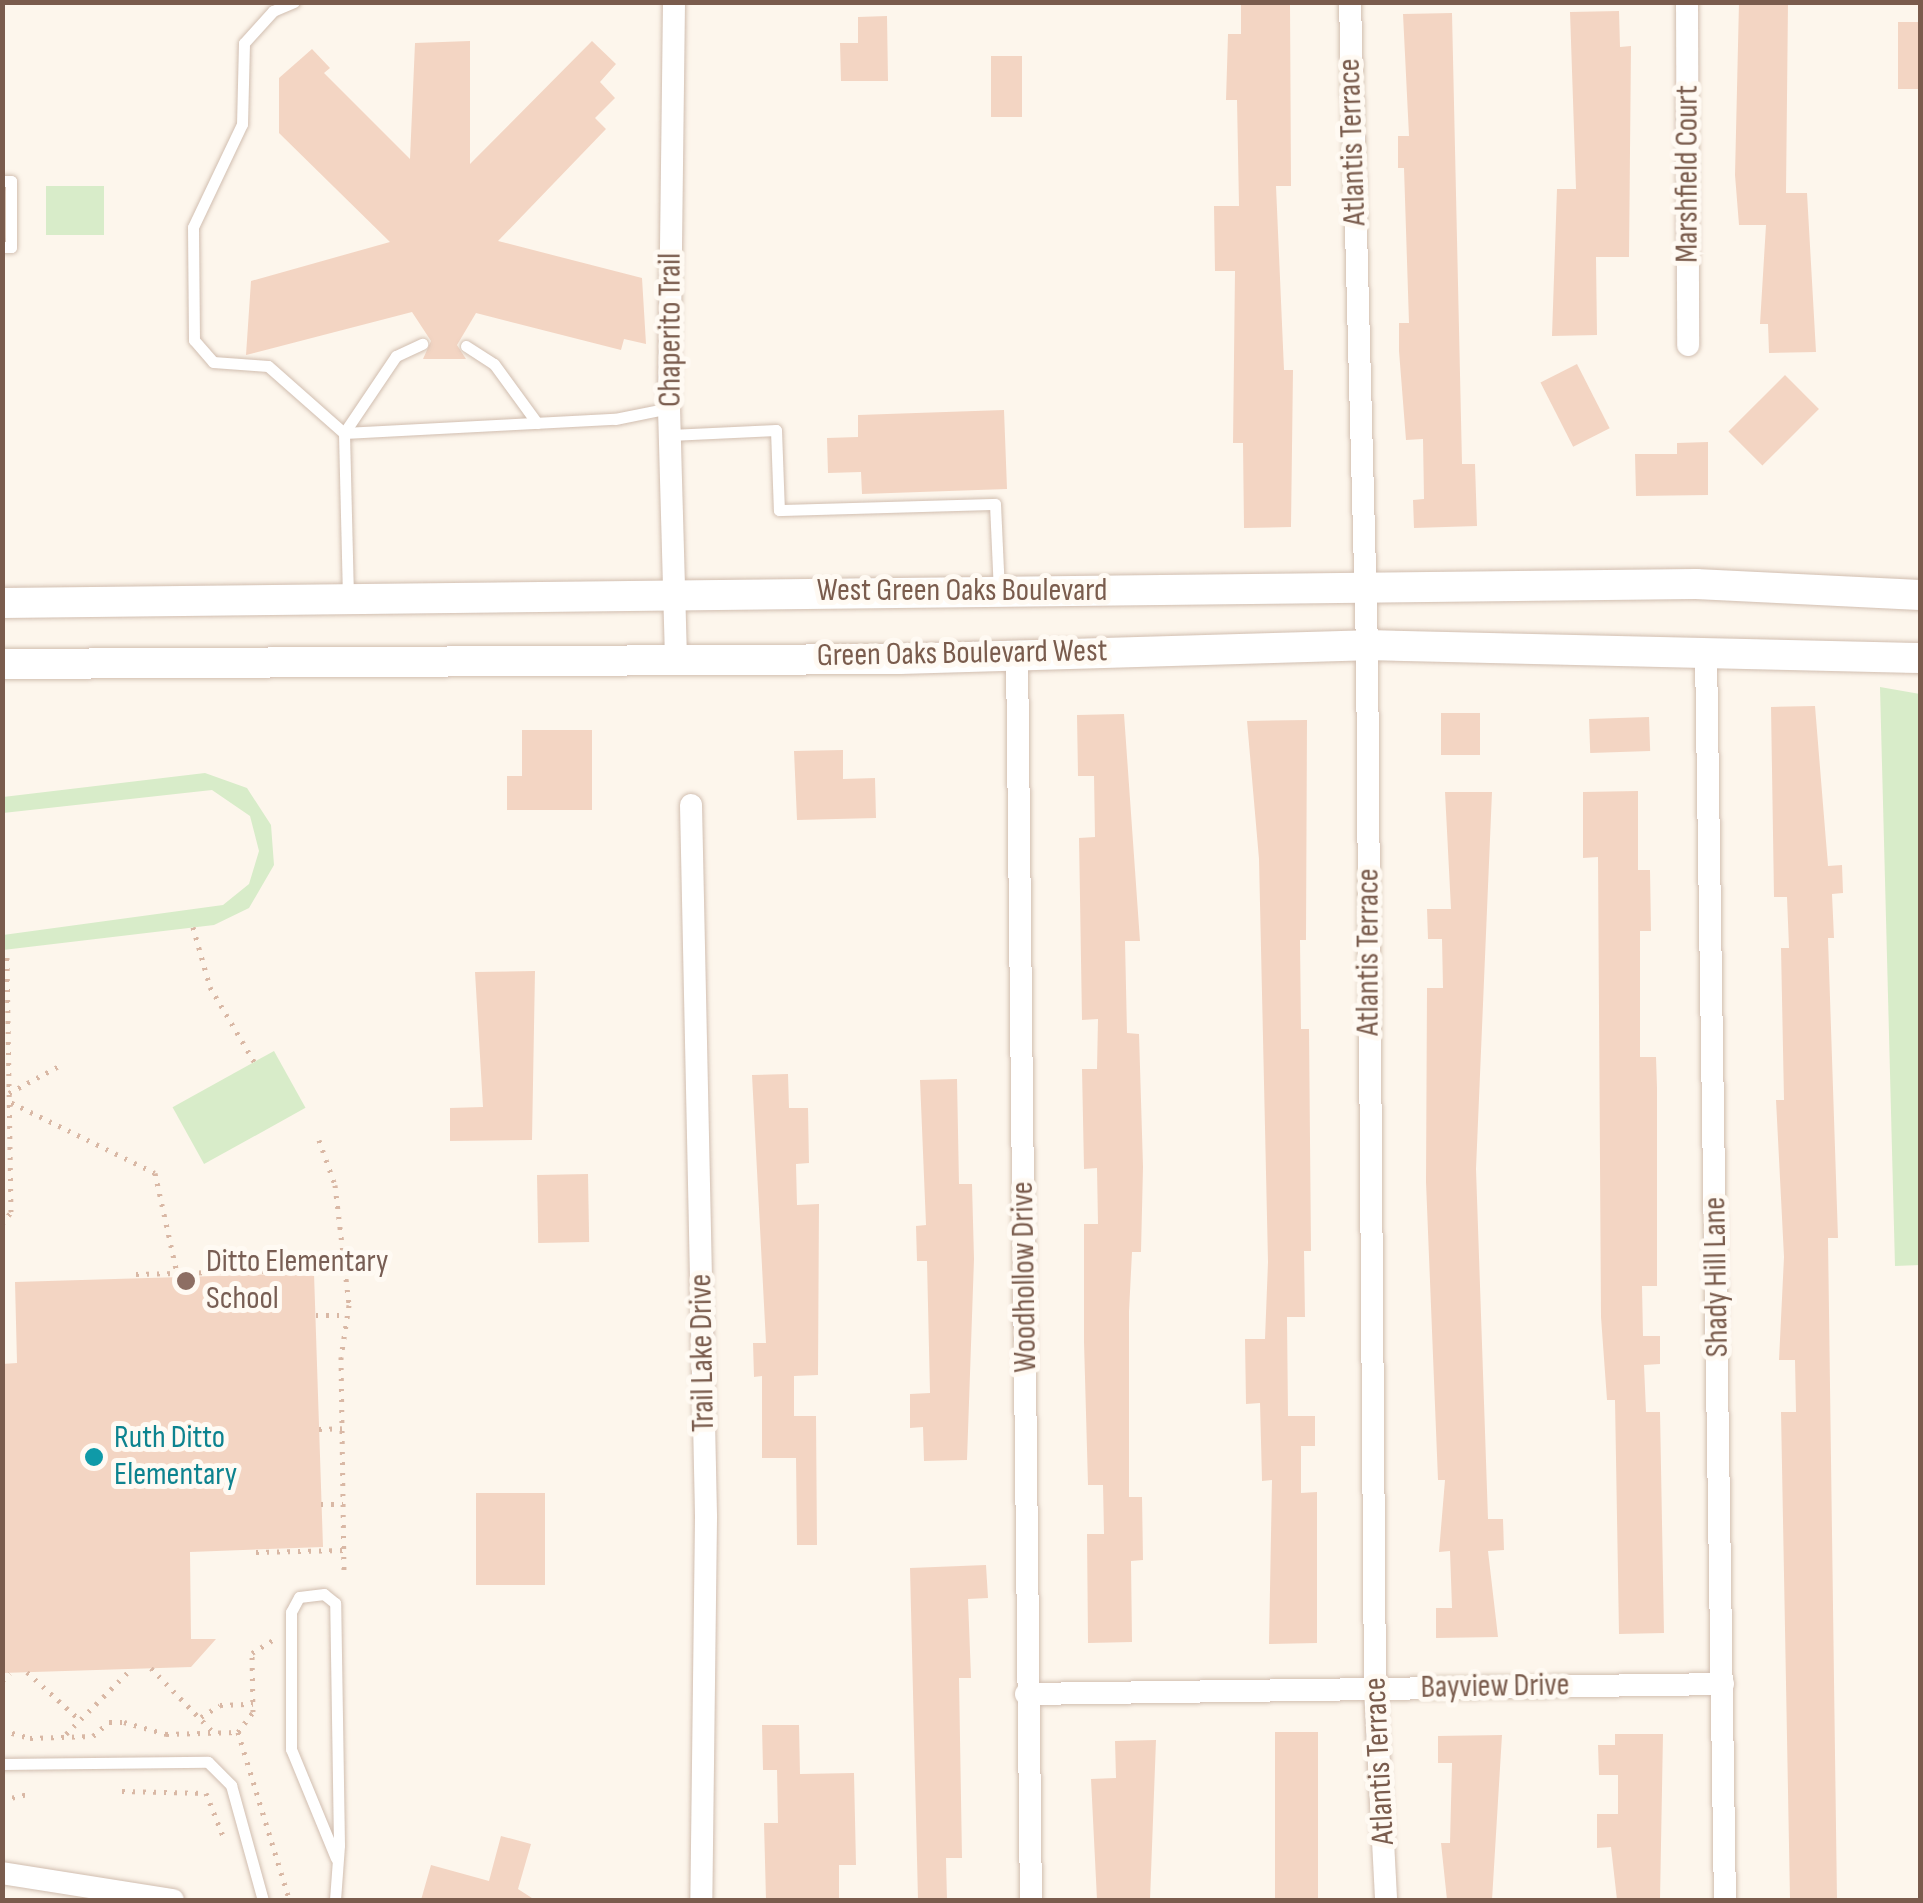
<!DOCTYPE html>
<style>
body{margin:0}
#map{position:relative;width:1923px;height:1903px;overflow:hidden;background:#fdf6ec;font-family:"Sofia Sans Condensed",sans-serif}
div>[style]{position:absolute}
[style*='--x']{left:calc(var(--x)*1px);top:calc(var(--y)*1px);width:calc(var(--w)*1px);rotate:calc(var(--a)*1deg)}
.green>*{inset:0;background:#d8ecc9;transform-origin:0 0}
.building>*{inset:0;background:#f3d5c3;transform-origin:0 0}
.path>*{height:5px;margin-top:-2.5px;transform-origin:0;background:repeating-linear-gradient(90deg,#d9b8a5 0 2.5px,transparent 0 10.5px)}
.roads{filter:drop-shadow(0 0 2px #d1beb0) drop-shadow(0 0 2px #d1beb0)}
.lane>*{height:11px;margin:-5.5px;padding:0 5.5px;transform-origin:5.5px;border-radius:5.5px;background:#fff}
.street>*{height:22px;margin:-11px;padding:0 11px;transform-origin:11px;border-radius:11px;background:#fff}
.secondary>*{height:30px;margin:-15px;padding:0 15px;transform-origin:15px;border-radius:15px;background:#fff}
.dots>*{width:28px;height:28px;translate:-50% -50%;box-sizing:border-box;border:5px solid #fffaf3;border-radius:50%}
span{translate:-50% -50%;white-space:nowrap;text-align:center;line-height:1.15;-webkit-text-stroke:10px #fffaf3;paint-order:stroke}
.street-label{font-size:32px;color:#7a5c4d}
.education-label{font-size:32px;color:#785e54}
.left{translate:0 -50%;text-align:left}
.culture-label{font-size:32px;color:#0d838f}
.frame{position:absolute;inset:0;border:5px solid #7a5c4d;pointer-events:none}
</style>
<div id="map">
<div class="green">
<div style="left:104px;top:186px;width:49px;height:58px;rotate:90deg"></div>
<div style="clip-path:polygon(1880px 687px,1920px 694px,1920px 1265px,1895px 1266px)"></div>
<div style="clip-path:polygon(205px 773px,247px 788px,271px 825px,274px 865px,249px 908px,214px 925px,3px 950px,3px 935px,223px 905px,249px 884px,259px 851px,250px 816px,212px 790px,3px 813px,3px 797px)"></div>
<div style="left:274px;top:1051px;width:65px;height:116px;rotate:61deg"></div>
</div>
<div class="building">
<div style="clip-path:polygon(1241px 2px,1290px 2px,1291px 186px,1276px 186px,1284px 370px,1293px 370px,1291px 527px,1244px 528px,1243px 443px,1233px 443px,1235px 271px,1215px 271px,1214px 206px,1239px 206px,1237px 100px,1226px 100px,1228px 34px,1241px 34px)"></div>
<div style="clip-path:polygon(1739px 2px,1788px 2px,1786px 193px,1807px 193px,1816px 352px,1769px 353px,1768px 324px,1760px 324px,1766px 225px,1739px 225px,1735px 175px)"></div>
<div style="clip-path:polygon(1619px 11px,1620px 47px,1631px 46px,1629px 257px,1596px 257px,1597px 335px,1552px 336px,1557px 189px,1576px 189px,1570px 12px)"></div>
<div style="clip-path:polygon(1452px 13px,1462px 464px,1475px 464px,1477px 526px,1414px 528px,1413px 500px,1424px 499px,1423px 439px,1406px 440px,1399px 351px,1399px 323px,1409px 323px,1404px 168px,1398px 168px,1398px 136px,1409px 136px,1403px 14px)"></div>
<div style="clip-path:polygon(887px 16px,888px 81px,841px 81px,840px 43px,858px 43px,858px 17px)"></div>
<div style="left:1898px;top:22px;width:22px;height:67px"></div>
<div style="clip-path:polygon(470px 41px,470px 164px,592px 41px,616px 64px,600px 82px,615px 98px,595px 118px,606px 129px,498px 241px,642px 278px,646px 344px,624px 339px,621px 350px,476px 313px,457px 345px,466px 359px,423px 359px,431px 341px,412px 312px,246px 355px,251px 281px,390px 242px,279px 133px,279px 78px,312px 49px,330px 68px,324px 73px,410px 159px,415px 43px)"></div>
<div style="left:991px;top:56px;width:31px;height:61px"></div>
<div style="left:1577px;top:364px;width:72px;height:41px;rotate:63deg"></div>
<div style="left:1785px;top:375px;width:48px;height:80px;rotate:45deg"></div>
<div style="clip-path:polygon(1004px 410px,1007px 489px,862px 494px,861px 472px,828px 473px,827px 438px,858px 437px,858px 415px)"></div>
<div style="clip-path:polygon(1708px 442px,1708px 495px,1636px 496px,1635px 454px,1677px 454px,1677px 443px)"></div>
<div style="clip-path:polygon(1815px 706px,1828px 866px,1842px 865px,1843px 893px,1832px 894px,1834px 938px,1828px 938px,1838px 1238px,1828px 1238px,1837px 1900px,1790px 1900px,1781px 1412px,1796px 1412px,1795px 1360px,1779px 1360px,1784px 1257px,1776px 1100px,1784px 1100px,1781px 948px,1789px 948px,1787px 897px,1774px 897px,1771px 707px)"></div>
<div style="left:1441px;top:713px;width:39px;height:42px"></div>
<div style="clip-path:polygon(1124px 714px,1140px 941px,1125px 941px,1127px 1033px,1139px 1034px,1143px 1167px,1141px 1252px,1132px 1252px,1129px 1312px,1129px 1497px,1142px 1497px,1143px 1560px,1131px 1561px,1132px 1642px,1088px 1643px,1087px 1534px,1104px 1534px,1103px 1485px,1088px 1485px,1084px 1342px,1084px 1224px,1098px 1224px,1097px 1168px,1084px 1169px,1082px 1069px,1097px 1069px,1098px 1019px,1082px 1020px,1079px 838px,1095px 837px,1094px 776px,1078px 776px,1077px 715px)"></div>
<div style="left:1649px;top:717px;width:34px;height:60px;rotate:88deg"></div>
<div style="clip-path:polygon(1307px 720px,1306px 940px,1300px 940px,1301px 1029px,1309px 1029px,1311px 1251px,1304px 1251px,1305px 1317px,1287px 1317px,1288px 1416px,1315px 1416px,1315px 1446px,1301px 1446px,1301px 1493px,1317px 1492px,1317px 1643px,1269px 1644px,1272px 1480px,1262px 1481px,1260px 1403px,1246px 1404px,1245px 1339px,1265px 1339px,1268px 1262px,1259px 859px,1247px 721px)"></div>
<div style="clip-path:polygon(522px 730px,592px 730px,592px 810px,507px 810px,507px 776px,522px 776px)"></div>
<div style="clip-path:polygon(843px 750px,843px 779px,875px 778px,876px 818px,797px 820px,794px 751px)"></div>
<div style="clip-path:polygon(1638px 791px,1638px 870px,1650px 870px,1651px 931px,1640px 931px,1640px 1057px,1656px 1057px,1657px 1088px,1657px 1286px,1642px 1286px,1643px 1336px,1660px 1336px,1660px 1364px,1644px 1365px,1646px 1412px,1660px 1412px,1664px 1633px,1619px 1634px,1615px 1400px,1607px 1400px,1601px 1317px,1598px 857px,1583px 858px,1583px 792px)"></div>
<div style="clip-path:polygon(1445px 792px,1492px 792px,1476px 1169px,1488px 1519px,1503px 1519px,1504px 1550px,1488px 1551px,1498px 1637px,1436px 1638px,1436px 1608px,1452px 1608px,1450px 1551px,1439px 1552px,1445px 1480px,1438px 1480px,1426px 1182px,1427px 988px,1443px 988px,1442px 939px,1428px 939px,1427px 909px,1451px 909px)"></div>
<div style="clip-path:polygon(535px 971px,532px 1140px,450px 1141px,450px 1108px,483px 1107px,475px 972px)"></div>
<div style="clip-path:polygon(788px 1074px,789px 1108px,808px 1108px,809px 1163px,796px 1164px,797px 1205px,819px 1204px,818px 1375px,794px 1376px,794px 1416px,816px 1416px,817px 1545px,797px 1545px,796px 1458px,762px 1458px,762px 1376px,754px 1377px,753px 1343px,766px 1343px,752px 1075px)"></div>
<div style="clip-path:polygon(957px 1079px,959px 1184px,972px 1184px,974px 1259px,967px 1460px,924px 1461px,923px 1427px,910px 1428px,910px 1394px,930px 1393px,927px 1261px,917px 1261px,916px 1226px,926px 1225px,920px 1080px)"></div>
<div style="left:588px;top:1174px;width:68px;height:51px;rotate:89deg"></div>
<div style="clip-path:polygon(314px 1273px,323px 1547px,190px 1552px,191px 1639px,216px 1639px,191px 1667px,2px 1673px,2px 1364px,17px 1363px,15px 1282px)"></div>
<div style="left:545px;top:1493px;width:92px;height:69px;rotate:90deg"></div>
<div style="clip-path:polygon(986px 1565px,988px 1598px,968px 1599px,971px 1678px,959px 1678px,962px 1858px,946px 1858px,947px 1900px,918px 1900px,910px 1568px)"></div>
<div style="clip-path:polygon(762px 1725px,799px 1725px,800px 1774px,854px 1773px,856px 1865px,839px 1865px,839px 1900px,766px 1900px,764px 1823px,778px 1823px,777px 1770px,763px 1770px)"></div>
<div style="left:1275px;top:1732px;width:43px;height:168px"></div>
<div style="clip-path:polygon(1615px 1734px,1663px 1734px,1660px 1900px,1617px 1900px,1611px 1847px,1597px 1848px,1597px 1814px,1618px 1814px,1618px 1775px,1599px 1775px,1598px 1745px,1615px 1745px)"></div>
<div style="clip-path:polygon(1502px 1735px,1492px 1900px,1447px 1900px,1441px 1843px,1450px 1843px,1452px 1763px,1438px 1763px,1438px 1736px)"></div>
<div style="clip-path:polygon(1156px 1740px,1150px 1900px,1097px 1900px,1091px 1779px,1116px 1778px,1115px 1741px)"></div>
<div style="clip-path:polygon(501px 1836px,531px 1844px,518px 1889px,535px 1900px,421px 1900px,431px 1865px,489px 1881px)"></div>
</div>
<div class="path">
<div style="--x:193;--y:927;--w:62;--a:74.2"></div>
<div style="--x:210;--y:987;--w:88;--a:59.4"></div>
<div style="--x:9;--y:1093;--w:57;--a:-28.4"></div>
<div style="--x:2;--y:1098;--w:170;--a:26.1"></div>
<div style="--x:155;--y:1173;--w:102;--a:77.6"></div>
<div style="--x:319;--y:1140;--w:48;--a:70.4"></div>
<div style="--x:335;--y:1185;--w:121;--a:83.3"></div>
<div style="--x:349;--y:1305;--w:53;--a:98.7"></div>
<div style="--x:341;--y:1357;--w:215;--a:89.2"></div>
<div style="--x:2;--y:1224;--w:15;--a:-53"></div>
<div style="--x:11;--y:1212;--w:262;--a:-90.9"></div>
<div style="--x:136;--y:1274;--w:209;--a:-1.4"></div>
<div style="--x:316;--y:1315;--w:31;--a:0"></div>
<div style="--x:319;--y:1429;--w:23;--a:-2"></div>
<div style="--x:321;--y:1504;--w:22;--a:0"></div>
<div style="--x:256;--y:1552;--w:88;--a:-1.3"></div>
<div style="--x:151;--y:1668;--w:91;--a:45.9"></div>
<div style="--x:27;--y:1672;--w:72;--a:42.2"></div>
<div style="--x:2;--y:1681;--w:11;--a:-45"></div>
<div style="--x:201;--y:1717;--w:22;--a:-32"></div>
<div style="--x:220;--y:1705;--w:33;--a:-2"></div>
<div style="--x:2;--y:1730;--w:29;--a:16"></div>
<div style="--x:30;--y:1738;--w:63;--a:-1.8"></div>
<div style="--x:93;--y:1736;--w:21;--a:-41"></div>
<div style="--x:109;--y:1722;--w:15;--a:0"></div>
<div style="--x:124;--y:1722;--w:44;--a:15.9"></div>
<div style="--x:166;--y:1734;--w:72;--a:-1.6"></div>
<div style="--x:238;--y:1732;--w:25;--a:-53"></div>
<div style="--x:253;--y:1712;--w:59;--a:-91"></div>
<div style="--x:252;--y:1653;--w:25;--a:-32"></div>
<div style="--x:238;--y:1732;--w:175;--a:73"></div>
<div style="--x:66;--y:1734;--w:92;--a:-45"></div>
<div style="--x:122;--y:1791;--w:84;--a:1.4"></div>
<div style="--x:206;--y:1793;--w:46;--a:68.4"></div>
<div style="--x:2;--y:1800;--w:26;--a:-13"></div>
</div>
<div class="roads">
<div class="lane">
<div style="--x:294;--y:2;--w:23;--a:157"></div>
<div style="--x:273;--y:11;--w:43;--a:132.2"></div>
<div style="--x:244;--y:43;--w:81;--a:91.4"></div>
<div style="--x:242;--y:124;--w:114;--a:115.4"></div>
<div style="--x:193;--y:227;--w:113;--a:89.5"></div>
<div style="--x:194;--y:340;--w:29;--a:49"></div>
<div style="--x:213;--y:362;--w:55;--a:4.2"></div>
<div style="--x:268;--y:366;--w:101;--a:41.4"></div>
<div style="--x:344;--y:433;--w:93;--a:-56"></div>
<div style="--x:396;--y:356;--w:29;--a:-25"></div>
<div style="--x:2;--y:181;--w:9;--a:0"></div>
<div style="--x:11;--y:181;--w:66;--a:90"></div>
<div style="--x:11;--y:247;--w:9;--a:180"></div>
<div style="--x:466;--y:346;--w:33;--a:33"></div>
<div style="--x:494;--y:364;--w:73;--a:53.9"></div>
<div style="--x:670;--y:435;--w:106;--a:-2.7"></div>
<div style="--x:776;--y:430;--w:80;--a:87.9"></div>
<div style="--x:779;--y:510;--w:216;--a:-1.6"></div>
<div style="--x:995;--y:504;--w:88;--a:87.4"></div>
<div style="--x:348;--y:597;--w:164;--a:-91.4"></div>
<div style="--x:344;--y:433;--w:271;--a:-3"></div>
<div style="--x:615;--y:419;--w:55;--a:-11.5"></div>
<div style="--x:2;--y:1764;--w:206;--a:-0.6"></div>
<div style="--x:208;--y:1762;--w:33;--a:45"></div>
<div style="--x:231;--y:1785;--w:119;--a:74.5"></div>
<div style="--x:335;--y:1900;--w:55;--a:-85.8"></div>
<div style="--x:339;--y:1845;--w:242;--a:-90.9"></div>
<div style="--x:335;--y:1603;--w:14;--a:-141"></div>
<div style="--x:324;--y:1594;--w:25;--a:173"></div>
<div style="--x:299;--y:1597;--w:17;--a:118"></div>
<div style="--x:291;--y:1612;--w:137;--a:90"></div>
<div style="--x:291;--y:1749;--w:118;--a:67.6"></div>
</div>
<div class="street">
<div style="--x:674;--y:2;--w:406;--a:90.7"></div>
<div style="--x:669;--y:408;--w:249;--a:88.4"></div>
<div style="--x:1350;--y:2;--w:643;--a:88.49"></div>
<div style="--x:1367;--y:645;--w:1043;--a:89.56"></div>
<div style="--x:1375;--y:1688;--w:212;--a:87"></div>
<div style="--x:1687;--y:2;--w:343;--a:89.8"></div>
<div style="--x:1017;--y:653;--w:1247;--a:89.36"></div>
<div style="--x:1706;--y:653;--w:1247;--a:89.13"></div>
<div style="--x:691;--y:805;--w:713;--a:88.79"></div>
<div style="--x:706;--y:1518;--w:382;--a:90.7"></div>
<div style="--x:1026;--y:1694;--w:697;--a:-0.82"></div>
<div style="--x:2;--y:1873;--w:173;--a:9"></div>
</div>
<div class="secondary">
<div style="--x:2;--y:603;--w:1694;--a:-0.64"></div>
<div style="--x:1696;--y:584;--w:224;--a:2.8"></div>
<div style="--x:2;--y:664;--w:898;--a:-0.32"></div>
<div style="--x:900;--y:659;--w:467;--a:-1.7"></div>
<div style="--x:1367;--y:645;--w:553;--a:1.35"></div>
</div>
</div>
<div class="dots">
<div style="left:186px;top:1281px;background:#8d6e63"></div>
<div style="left:94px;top:1457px;background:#0f9aa8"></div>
</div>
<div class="street-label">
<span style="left:1353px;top:142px;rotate:-92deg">Atlantis Terrace</span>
<span style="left:1688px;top:174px;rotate:-90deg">Marshfield Court</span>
<span style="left:671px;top:330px;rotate:-90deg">Chaperito Trail</span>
<span style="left:962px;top:591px">West Green Oaks Boulevard</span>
<span style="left:962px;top:654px;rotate:-1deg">Green Oaks Boulevard West</span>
<span style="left:1369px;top:952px;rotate:-90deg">Atlantis Terrace</span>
<span style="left:1025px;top:1277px;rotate:-91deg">Woodhollow Drive</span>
<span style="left:1717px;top:1277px;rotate:-91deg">Shady Hill Lane</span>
<span style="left:703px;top:1353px;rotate:-91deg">Trail Lake Drive</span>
<span style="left:1495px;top:1687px;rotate:-1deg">Bayview Drive</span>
<span style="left:1380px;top:1761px;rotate:-93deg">Atlantis Terrace</span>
</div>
<div class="education-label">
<span class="left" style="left:206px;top:1281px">Ditto Elementary<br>School</span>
</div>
<div class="culture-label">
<span class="left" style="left:114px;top:1457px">Ruth Ditto<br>Elementary</span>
</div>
<div class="frame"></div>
</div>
